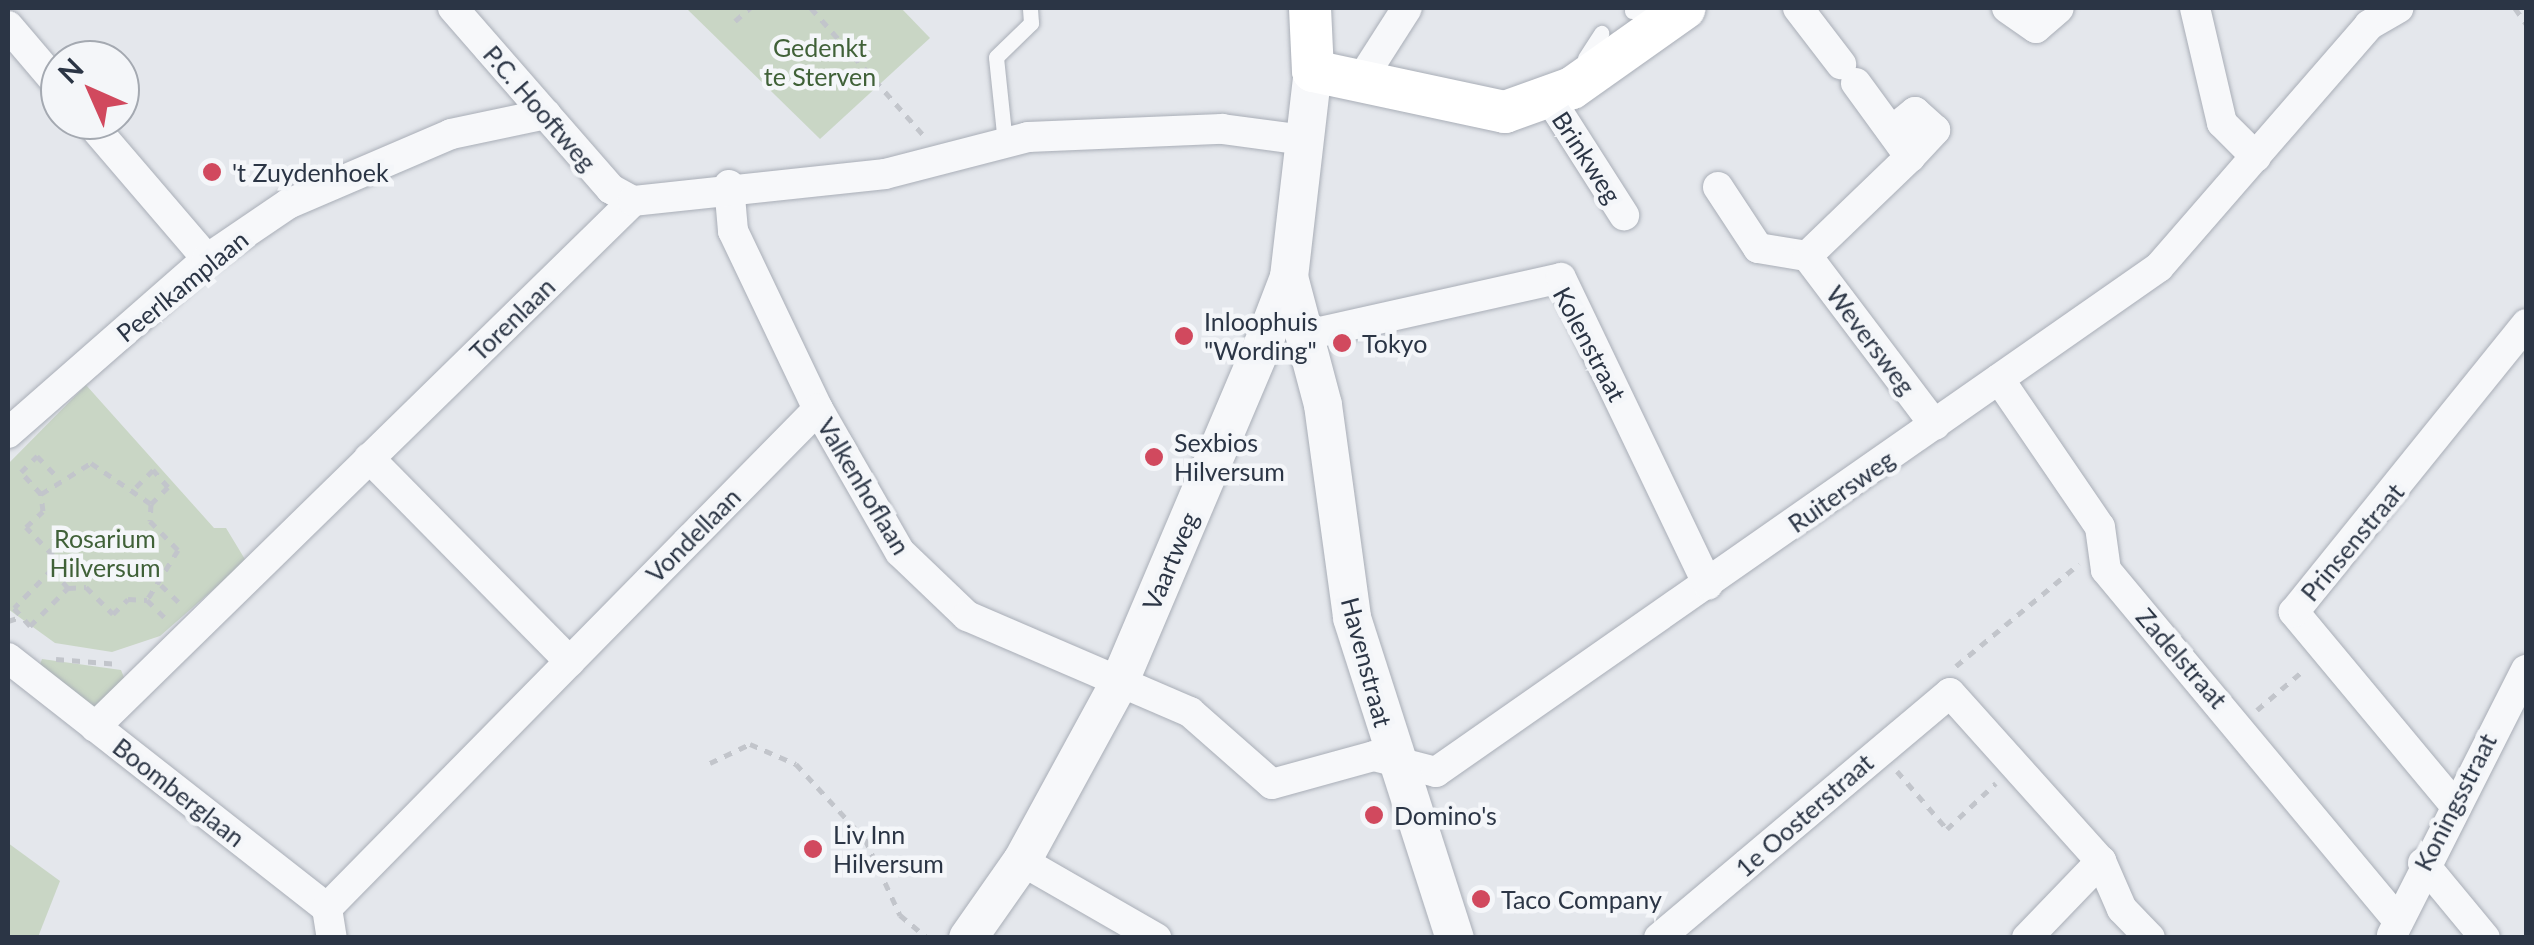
<!DOCTYPE html>
<style>
body{margin:0}
#map{position:relative;width:2534px;height:945px;overflow:hidden;background:#e4e7ec;font-family:Lato,sans-serif}
div>[style]{position:absolute}
[style*='--x']{left:calc(var(--x)*1px);top:calc(var(--y)*1px);width:calc(var(--w)*1px);rotate:calc(var(--a)*1deg)}
.green>*{inset:0;background:#c9d6c5}
.path>*{height:5px;margin-top:-2.5px;transform-origin:0;background:repeating-linear-gradient(90deg,#c2c5cb 0 8px,transparent 0 16px)}
.roads{filter:drop-shadow(0 0 2px #a9aeb7) drop-shadow(0 0 2px #a9aeb7)}
.service>*{height:15px;margin:-7.5px;padding:0 7.5px;transform-origin:7.5px;border-radius:7.5px;background:#f7f8fa}
.minor>*{height:30px;margin:-15px;padding:0 15px;transform-origin:15px;border-radius:15px;background:#f7f8fa}
.tertiary>*{height:38px;margin:-19px;padding:0 19px;transform-origin:19px;border-radius:19px;background:#f7f8fa}
.secondary>*{height:42px;margin:-21px;padding:0 21px;transform-origin:21px;border-radius:21px;background:#fff}
.dots>*{width:28px;height:28px;translate:-50% -50%;box-sizing:border-box;border:5px solid #f4f6f9;border-radius:50%}
span{translate:-50% -50%;white-space:nowrap;text-align:center;line-height:1.15;-webkit-text-stroke:9px #f4f6f9;paint-order:stroke}
.park-label{font-size:25px;color:#406138}
.street-label{font-size:25px;color:#2b3545}
.poi-label{font-size:25px;color:#2b3545}
.left{translate:0 -50%;text-align:left}
.frame{position:absolute;inset:0;border:10px solid #2b3545;pointer-events:none}
.north{position:absolute;left:40px;top:40px;width:100px;height:100px;box-sizing:border-box;background:#f4f6f9;border:2px solid #a4a9b1;border-radius:50%;rotate:315deg;font-size:28px;font-weight:700;line-height:40px;text-align:center;color:#2b3545}
.north::after{content:'';display:block;margin:auto;width:35px;height:45px;background:#d1495e;clip-path:polygon(50% 0,100% 100%,50% 72%,0 100%)}
</style>
<div id="map">
<div class="green">
<div style="clip-path:polygon(686px 8px,901px 8px,930px 38px,820px 139px)"></div>
<div style="clip-path:polygon(86px 385px,214px 528px,226px 528px,246px 561px,160px 636px,112px 652px,55px 643px,8px 609px,8px 464px)"></div>
<div style="clip-path:polygon(42px 659px,121px 670px,125px 680px,97px 714px,39px 667px)"></div>
<div style="clip-path:polygon(8px 843px,60px 881px,38px 937px,8px 937px)"></div>
</div>
<div class="path">
<div style="--x:811;--y:8;--w:172;--a:48.5"></div>
<div style="--x:2515;--y:8;--w:19;--a:55"></div>
<div style="--x:735;--y:21;--w:20;--a:-41"></div>
<div style="--x:41;--y:494;--w:59;--a:-31.8"></div>
<div style="--x:91;--y:463;--w:73;--a:34.3"></div>
<div style="--x:151;--y:504;--w:24;--a:-45"></div>
<div style="--x:168;--y:487;--w:23;--a:-131"></div>
<div style="--x:153;--y:470;--w:25;--a:135"></div>
<div style="--x:151;--y:504;--w:17;--a:93"></div>
<div style="--x:150;--y:521;--w:40;--a:46"></div>
<div style="--x:178;--y:550;--w:59;--a:121.8"></div>
<div style="--x:147;--y:600;--w:27;--a:45"></div>
<div style="--x:52;--y:569;--w:14;--a:-86"></div>
<div style="--x:53;--y:555;--w:39;--a:-134"></div>
<div style="--x:26;--y:527;--w:23;--a:-43"></div>
<div style="--x:43;--y:511;--w:17;--a:-97"></div>
<div style="--x:41;--y:494;--w:30;--a:-132"></div>
<div style="--x:21;--y:472;--w:23;--a:-45"></div>
<div style="--x:37;--y:456;--w:29;--a:46"></div>
<div style="--x:161;--y:585;--w:28;--a:44"></div>
<div style="--x:68;--y:588;--w:25;--a:-130"></div>
<div style="--x:52;--y:569;--w:54;--a:134.3"></div>
<div style="--x:14;--y:608;--w:24;--a:48"></div>
<div style="--x:30;--y:626;--w:54;--a:-45"></div>
<div style="--x:68;--y:588;--w:18;--a:-3"></div>
<div style="--x:86;--y:587;--w:38;--a:45"></div>
<div style="--x:113;--y:614;--w:21;--a:-45"></div>
<div style="--x:128;--y:599;--w:19;--a:3"></div>
<div style="--x:8;--y:621;--w:14;--a:-17"></div>
<div style="--x:56;--y:659;--w:63;--a:4.5"></div>
<div style="--x:1956;--y:666;--w:160;--a:-39.7"></div>
<div style="--x:2257;--y:710;--w:63;--a:-40.5"></div>
<div style="--x:710;--y:763;--w:44;--a:-25.4"></div>
<div style="--x:750;--y:744;--w:50;--a:23.5"></div>
<div style="--x:796;--y:764;--w:102;--a:47.4"></div>
<div style="--x:865;--y:839;--w:84;--a:65.3"></div>
<div style="--x:900;--y:915;--w:35;--a:40"></div>
<div style="--x:1897;--y:771;--w:77;--a:49.2"></div>
<div style="--x:1947;--y:829;--w:67;--a:-43.2"></div>
</div>
<div class="roads">
<div class="service">
<div style="--x:1632;--y:11;--w:25;--a:-7"></div>
<div style="--x:1585;--y:58;--w:30;--a:-57"></div>
<div style="--x:1005;--y:143;--w:86;--a:-96"></div>
<div style="--x:996;--y:57;--w:49;--a:-44.2"></div>
<div style="--x:1031;--y:23;--w:15;--a:-94"></div>
</div>
<div class="minor">
<div style="--x:453;--y:8;--w:240;--a:48.9"></div>
<div style="--x:611;--y:189;--w:25;--a:29"></div>
<div style="--x:1798;--y:8;--w:71;--a:52.5"></div>
<div style="--x:2007;--y:8;--w:35;--a:35"></div>
<div style="--x:2036;--y:28;--w:30;--a:-41"></div>
<div style="--x:2195;--y:8;--w:118;--a:76.8"></div>
<div style="--x:2222;--y:123;--w:48;--a:45"></div>
<div style="--x:8;--y:26;--w:80;--a:49.6"></div>
<div style="--x:1361;--y:80;--w:85;--a:-57.4"></div>
<div style="--x:1856;--y:83;--w:92;--a:53.9"></div>
<div style="--x:1910;--y:157;--w:37;--a:-47"></div>
<div style="--x:1935;--y:130;--w:27;--a:-138"></div>
<div style="--x:1915;--y:112;--w:28;--a:141"></div>
<div style="--x:1550;--y:99;--w:138;--a:57.5"></div>
<div style="--x:88;--y:120;--w:183;--a:49.4"></div>
<div style="--x:729;--y:185;--w:46;--a:85"></div>
<div style="--x:733;--y:231;--w:197;--a:64.5"></div>
<div style="--x:818;--y:409;--w:165;--a:60.2"></div>
<div style="--x:900;--y:552;--w:93;--a:43.7"></div>
<div style="--x:967;--y:616;--w:243;--a:23.3"></div>
<div style="--x:1190;--y:712;--w:109;--a:41.3"></div>
<div style="--x:1272;--y:784;--w:106;--a:-15.4"></div>
<div style="--x:1374;--y:756;--w:64;--a:14.5"></div>
<div style="--x:1436;--y:772;--w:882;--a:-34.93"></div>
<div style="--x:2159;--y:267;--w:320;--a:-49"></div>
<div style="--x:2369;--y:25;--w:34;--a:-30"></div>
<div style="--x:1718;--y:187;--w:73;--a:56.7"></div>
<div style="--x:1758;--y:248;--w:50;--a:9.3"></div>
<div style="--x:1807;--y:256;--w:212;--a:52.9"></div>
<div style="--x:1807;--y:256;--w:143;--a:-43.9"></div>
<div style="--x:1306;--y:335;--w:261;--a:-12.6"></div>
<div style="--x:1561;--y:278;--w:340;--a:64.4"></div>
<div style="--x:1999;--y:379;--w:179;--a:55.7"></div>
<div style="--x:2100;--y:527;--w:43;--a:82.1"></div>
<div style="--x:2106;--y:570;--w:456;--a:50.2"></div>
<div style="--x:8;--y:433;--w:264;--a:-41.2"></div>
<div style="--x:207;--y:259;--w:98;--a:-34.2"></div>
<div style="--x:288;--y:204;--w:177;--a:-23.2"></div>
<div style="--x:451;--y:134;--w:97;--a:-11.9"></div>
<div style="--x:369;--y:458;--w:286;--a:45.4"></div>
<div style="--x:8;--y:658;--w:405;--a:38.1"></div>
<div style="--x:327;--y:908;--w:30;--a:81"></div>
<div style="--x:95;--y:727;--w:752;--a:-44.35"></div>
<div style="--x:633;--y:201;--w:253;--a:-6.1"></div>
<div style="--x:885;--y:174;--w:148;--a:-14.5"></div>
<div style="--x:1028;--y:137;--w:194;--a:-2.4"></div>
<div style="--x:1222;--y:129;--w:82;--a:7.7"></div>
<div style="--x:2453;--y:803;--w:249;--a:-129.8"></div>
<div style="--x:2294;--y:612;--w:370;--a:-51.1"></div>
<div style="--x:1022;--y:861;--w:155;--a:29.9"></div>
<div style="--x:2423;--y:863;--w:97;--a:50.4"></div>
<div style="--x:327;--y:908;--w:700;--a:-45.46"></div>
<div style="--x:2392;--y:935;--w:297;--a:-63.2"></div>
<div style="--x:1659;--y:938;--w:380;--a:-40.1"></div>
<div style="--x:1950;--y:693;--w:226;--a:48.1"></div>
<div style="--x:2101;--y:861;--w:52;--a:66.4"></div>
<div style="--x:2122;--y:909;--w:40;--a:46"></div>
<div style="--x:2027;--y:938;--w:107;--a:-46.1"></div>
</div>
<div class="tertiary">
<div style="--x:1289;--y:277;--w:132;--a:75.1"></div>
<div style="--x:1323;--y:405;--w:215;--a:82.2"></div>
<div style="--x:1352;--y:618;--w:336;--a:72.2"></div>
<div style="--x:968;--y:938;--w:94;--a:-55"></div>
<div style="--x:1022;--y:861;--w:203;--a:-61.4"></div>
<div style="--x:1119;--y:683;--w:376;--a:-67"></div>
<div style="--x:1266;--y:337;--w:64;--a:-69"></div>
<div style="--x:1289;--y:277;--w:207;--a:-83.4"></div>
</div>
<div class="secondary">
<div style="--x:1310;--y:8;--w:63;--a:87.3"></div>
<div style="--x:1313;--y:71;--w:196;--a:12.1"></div>
<div style="--x:1505;--y:112;--w:71;--a:-19.7"></div>
<div style="--x:1572;--y:88;--w:138;--a:-35.3"></div>
</div>
</div>
<div class="dots">
<div style="left:212px;top:172px;background:#d1495e"></div>
<div style="left:1184px;top:336px;background:#d1495e"></div>
<div style="left:1342px;top:343px;background:#d1495e"></div>
<div style="left:1154px;top:457px;background:#d1495e"></div>
<div style="left:1374px;top:815px;background:#d1495e"></div>
<div style="left:813px;top:849px;background:#d1495e"></div>
<div style="left:1481px;top:899px;background:#d1495e"></div>
</div>
<div class="park-label">
<span style="left:820px;top:62px">Gedenkt<br>te Sterven</span>
<span style="left:105px;top:553px">Rosarium<br>Hilversum</span>
</div>
<div class="street-label">
<span style="left:540px;top:108px;rotate:49deg">P.C. Hooftweg</span>
<span style="left:1587px;top:157px;rotate:57deg">Brinkweg</span>
<span style="left:182px;top:286px;rotate:-39deg">Peerlkamplaan</span>
<span style="left:512px;top:319px;rotate:-44deg">Torenlaan</span>
<span style="left:1871px;top:340px;rotate:53deg">Weversweg</span>
<span style="left:1590px;top:344px;rotate:62deg">Kolenstraat</span>
<span style="left:864px;top:486px;rotate:59deg">Valkenhoflaan</span>
<span style="left:1841px;top:491px;rotate:-35deg">Ruitersweg</span>
<span style="left:693px;top:535px;rotate:-45deg">Vondellaan</span>
<span style="left:2352px;top:542px;rotate:-50deg">Prinsenstraat</span>
<span style="left:1170px;top:561px;rotate:-67deg">Vaartweg</span>
<span style="left:2182px;top:658px;rotate:49deg">Zadelstraat</span>
<span style="left:1367px;top:662px;rotate:75deg">Havenstraat</span>
<span style="left:179px;top:792px;rotate:38deg">Boomberglaan</span>
<span style="left:2455px;top:802px;rotate:-63deg">Koningsstraat</span>
<span style="left:1804px;top:815px;rotate:-41deg">1e Oosterstraat</span>
</div>
<div class="poi-label">
<span class="left" style="left:232px;top:172px">'t Zuydenhoek</span>
<span class="left" style="left:1204px;top:336px">Inloophuis<br>"Wording"</span>
<span class="left" style="left:1362px;top:343px">Tokyo</span>
<span class="left" style="left:1174px;top:457px">Sexbios<br>Hilversum</span>
<span class="left" style="left:1394px;top:815px">Domino's</span>
<span class="left" style="left:833px;top:849px">Liv Inn<br>Hilversum</span>
<span class="left" style="left:1501px;top:899px">Taco Company</span>
</div>
<div class="frame"></div>
<div class="north">N</div>
</div>
